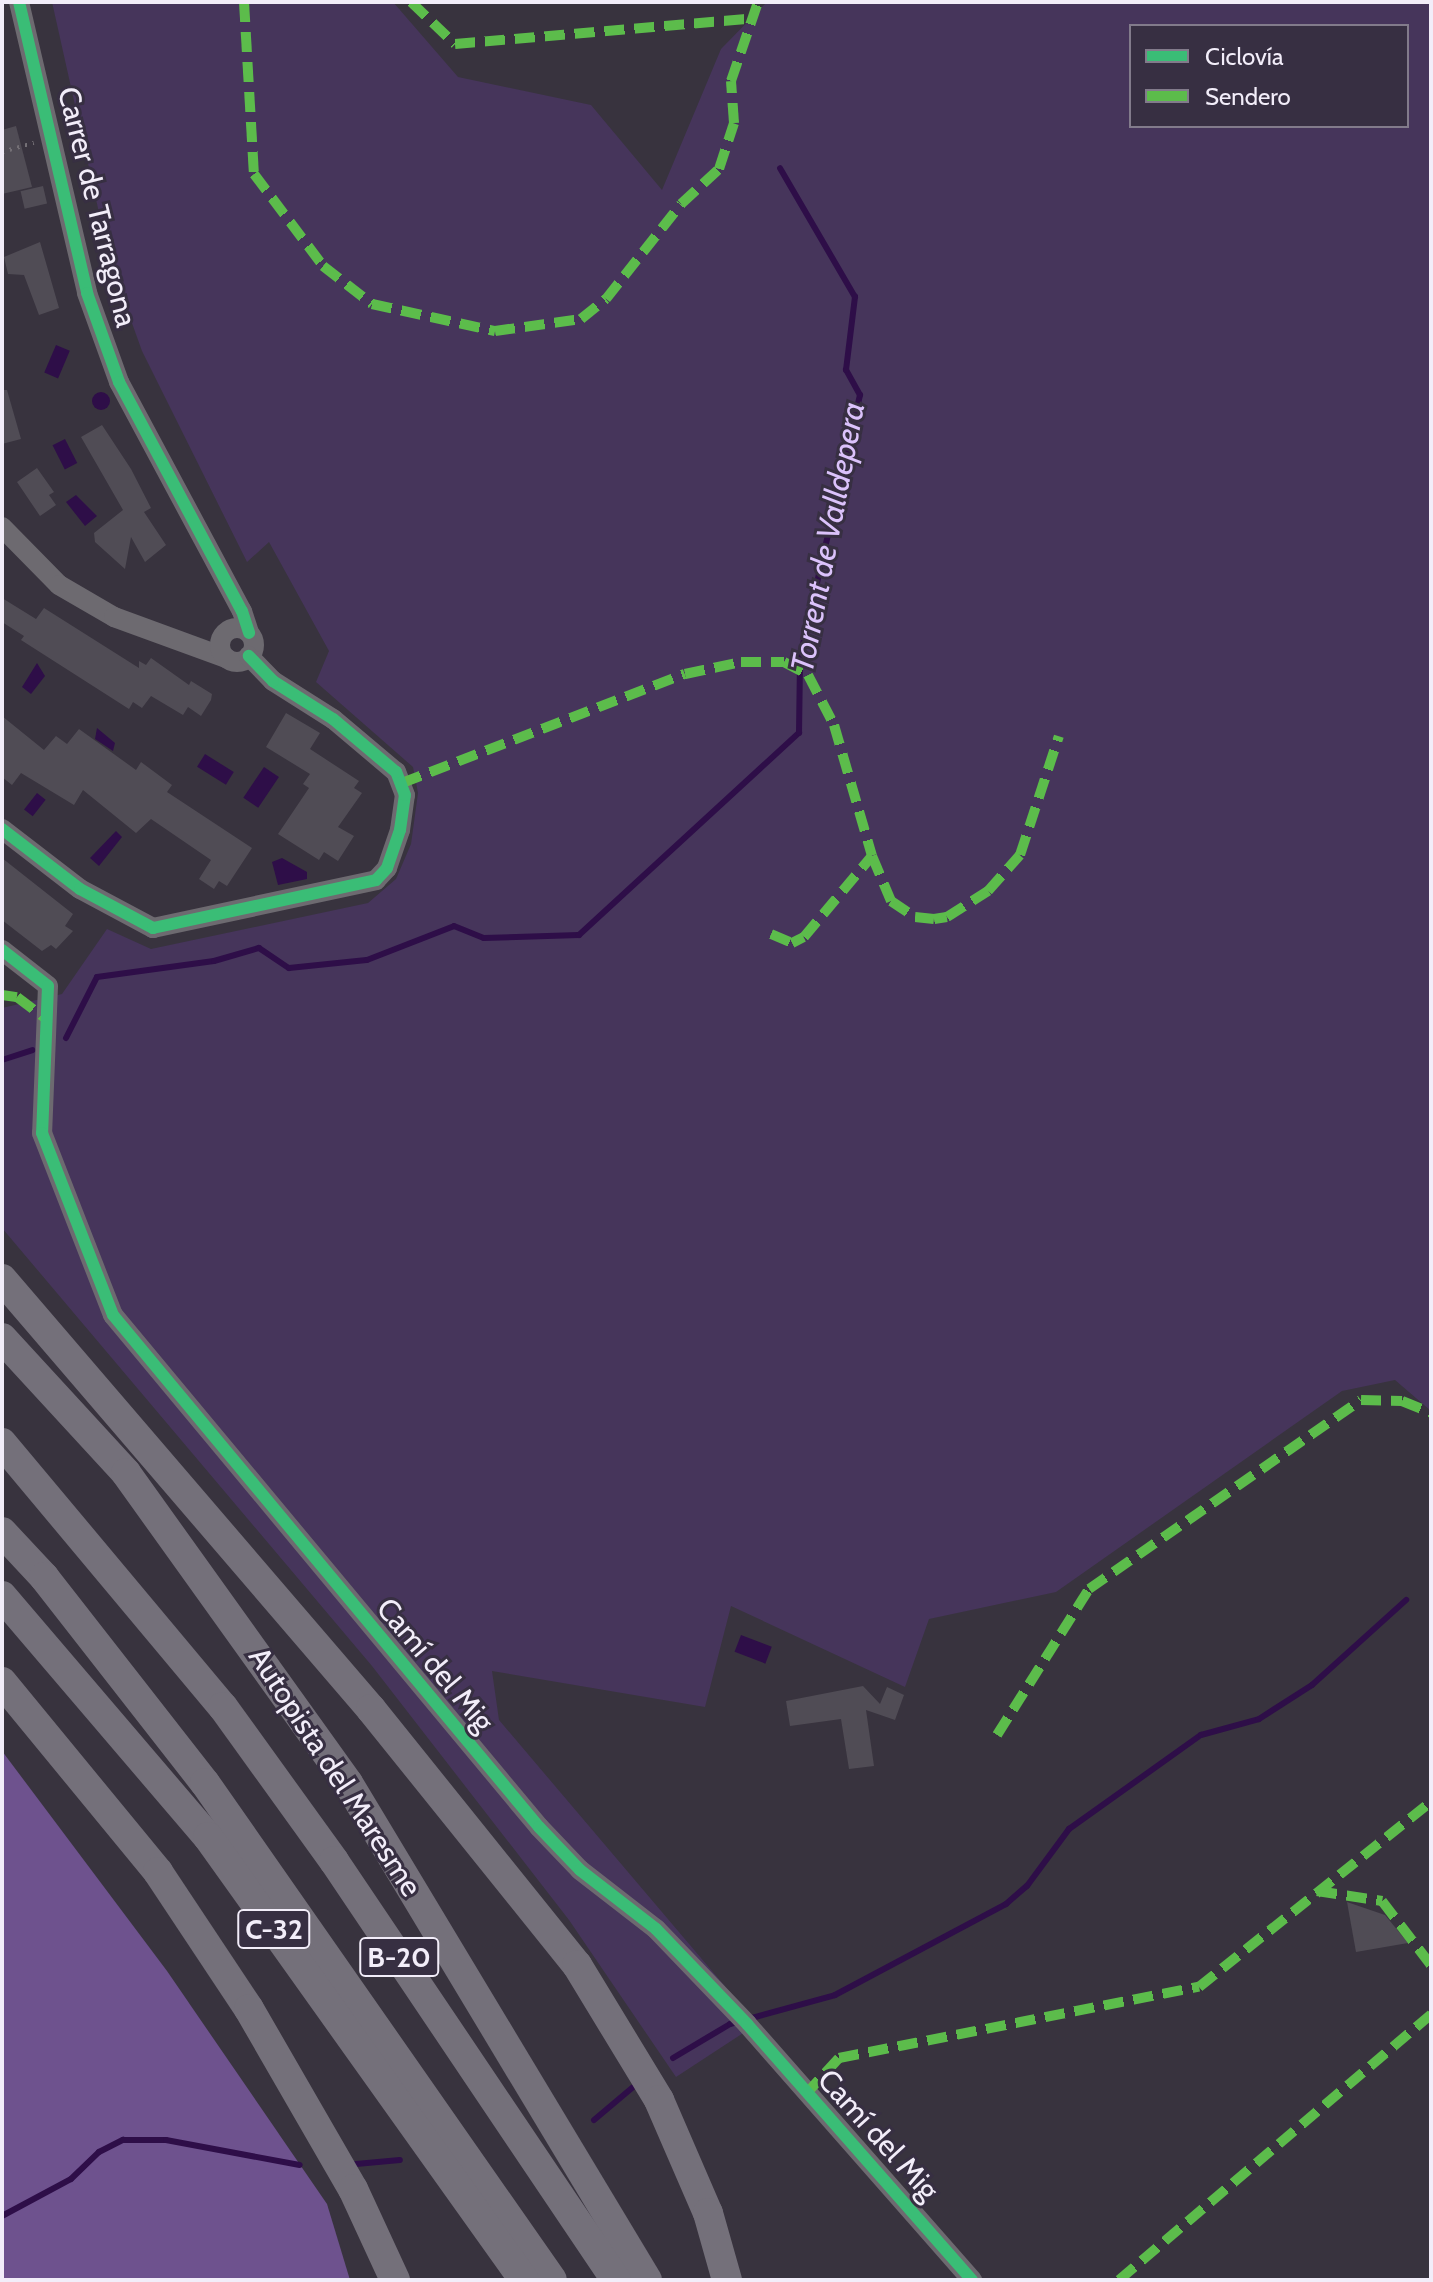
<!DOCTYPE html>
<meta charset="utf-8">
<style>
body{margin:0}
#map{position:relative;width:1433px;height:2282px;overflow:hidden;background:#38333e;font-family:Cabin,sans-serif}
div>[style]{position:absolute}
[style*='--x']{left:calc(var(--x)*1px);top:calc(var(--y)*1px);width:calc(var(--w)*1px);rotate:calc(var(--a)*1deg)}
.green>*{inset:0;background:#46355b}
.forest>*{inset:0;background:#6e528e}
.water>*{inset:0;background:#2e0e48;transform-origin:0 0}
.round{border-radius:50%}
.stream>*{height:6px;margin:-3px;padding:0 3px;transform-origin:3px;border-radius:3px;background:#2e0e48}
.building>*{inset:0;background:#504c55;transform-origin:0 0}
.path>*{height:4px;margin-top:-2px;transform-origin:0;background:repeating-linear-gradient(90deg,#747076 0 2px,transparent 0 8px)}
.minor>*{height:20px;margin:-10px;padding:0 10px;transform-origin:10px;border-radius:10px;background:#6d6a70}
.minor>.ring{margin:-10px;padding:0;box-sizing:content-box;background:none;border:20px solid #6d6a70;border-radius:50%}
.highway>*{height:30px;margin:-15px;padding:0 15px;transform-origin:15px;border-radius:15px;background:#74707a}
.quiet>*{height:10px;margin-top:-5px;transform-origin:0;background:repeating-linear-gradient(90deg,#5cbc4b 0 20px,transparent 0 30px)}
.cycleway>*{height:12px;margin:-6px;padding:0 6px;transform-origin:6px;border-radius:6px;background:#3abd76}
span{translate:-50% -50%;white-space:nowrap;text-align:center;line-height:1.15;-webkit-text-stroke:6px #372f42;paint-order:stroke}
.shield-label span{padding:2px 6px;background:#372f42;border:2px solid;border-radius:6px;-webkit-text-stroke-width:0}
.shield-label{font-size:28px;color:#f2edf9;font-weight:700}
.street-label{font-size:30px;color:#f2edf9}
.water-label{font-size:32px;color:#dbc2fb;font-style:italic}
.frame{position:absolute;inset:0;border:4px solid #f2edf9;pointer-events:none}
.legend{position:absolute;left:1129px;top:24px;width:280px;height:104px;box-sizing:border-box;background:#372f42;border:2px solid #827b8b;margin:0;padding:10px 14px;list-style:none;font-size:24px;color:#f2edf9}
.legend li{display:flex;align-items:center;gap:16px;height:40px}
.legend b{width:40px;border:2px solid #827b8b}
</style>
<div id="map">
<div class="green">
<div style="clip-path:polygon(evenodd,52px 2px,393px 2px,458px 77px,591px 105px,662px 190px,721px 49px,767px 2px,1431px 2px,1431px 1411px,1395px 1380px,1342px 1391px,1056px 1592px,929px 1619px,905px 1687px,731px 1606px,705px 1707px,492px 1671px,499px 1720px,757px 2024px,676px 2077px,569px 1920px,372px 1666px,2px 1228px,2px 1008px,62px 994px,107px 929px,151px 949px,368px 903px,396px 879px,411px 844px,418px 793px,413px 767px,316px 682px,329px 651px,269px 542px,247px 562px,142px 351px,110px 262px,52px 2px,1131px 26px,1407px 26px,1407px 126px,1131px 126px,1131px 26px)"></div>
</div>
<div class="forest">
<div style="clip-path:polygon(2px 1751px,167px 1971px,327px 2204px,350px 2280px,2px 2280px)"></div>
</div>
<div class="water">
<div style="left:56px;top:345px;width:15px;height:30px;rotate:23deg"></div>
<div class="round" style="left:92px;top:392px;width:18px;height:18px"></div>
<div style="left:65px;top:439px;width:27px;height:14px;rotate:63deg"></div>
<div style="clip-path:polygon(76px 495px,97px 516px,85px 526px,66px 502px)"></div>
<div style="clip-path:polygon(37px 663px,45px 676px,31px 694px,22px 687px)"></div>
<div style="clip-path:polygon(97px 728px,115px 743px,113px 751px,95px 739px)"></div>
<div style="left:205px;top:754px;width:34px;height:15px;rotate:32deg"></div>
<div style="left:264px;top:767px;width:18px;height:37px;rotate:34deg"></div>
<div style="left:37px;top:793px;width:11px;height:21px;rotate:38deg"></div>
<div style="clip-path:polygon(116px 831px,122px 837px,99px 866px,90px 858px)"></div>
<div style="clip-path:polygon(282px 858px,307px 872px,307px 879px,278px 885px,272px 862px)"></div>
<div style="left:741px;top:1635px;width:33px;height:18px;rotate:21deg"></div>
</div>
<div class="stream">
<div style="--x:66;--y:1038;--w:68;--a:-63.1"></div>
<div style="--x:97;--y:977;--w:118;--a:-7.8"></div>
<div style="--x:214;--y:961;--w:47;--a:-16.1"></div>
<div style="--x:259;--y:948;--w:36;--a:34"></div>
<div style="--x:289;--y:968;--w:78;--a:-5.9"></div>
<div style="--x:367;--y:960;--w:93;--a:-21.3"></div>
<div style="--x:454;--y:926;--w:32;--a:22"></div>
<div style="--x:484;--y:938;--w:95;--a:-1.8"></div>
<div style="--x:579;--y:935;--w:299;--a:-42.6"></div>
<div style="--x:799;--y:733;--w:76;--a:-89.2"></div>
<div style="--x:800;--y:657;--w:269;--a:-77.1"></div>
<div style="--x:860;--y:395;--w:29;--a:-119"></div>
<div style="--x:846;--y:370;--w:74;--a:-83"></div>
<div style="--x:855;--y:297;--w:149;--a:-120.2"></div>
<div style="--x:2;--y:1060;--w:32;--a:-18"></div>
<div style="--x:673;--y:2058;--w:66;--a:-30.8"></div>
<div style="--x:730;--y:2024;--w:109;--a:-15.4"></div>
<div style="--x:835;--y:1995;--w:194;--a:-28"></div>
<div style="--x:1006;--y:1904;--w:28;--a:-41"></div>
<div style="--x:1027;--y:1886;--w:71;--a:-53.6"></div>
<div style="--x:1069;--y:1829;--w:162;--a:-35.5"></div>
<div style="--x:1201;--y:1735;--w:60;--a:-15.4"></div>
<div style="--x:1259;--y:1719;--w:63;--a:-32.7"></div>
<div style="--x:1312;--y:1685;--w:127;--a:-42.1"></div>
<div style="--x:594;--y:2120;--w:50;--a:-40.1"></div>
<div style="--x:356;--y:2164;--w:44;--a:-5.2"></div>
<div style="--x:2;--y:2216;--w:78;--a:-28.2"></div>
<div style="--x:71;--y:2179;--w:39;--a:-44"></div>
<div style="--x:99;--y:2152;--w:27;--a:-27"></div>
<div style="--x:123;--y:2140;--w:43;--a:0"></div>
<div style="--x:166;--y:2140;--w:136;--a:10.6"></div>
</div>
<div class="building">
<div style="clip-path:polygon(16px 126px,32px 187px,2px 194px,2px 130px)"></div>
<div style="left:43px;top:186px;width:18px;height:23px;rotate:77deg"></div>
<div style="clip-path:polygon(40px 242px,59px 308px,39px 315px,24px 275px,8px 274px,4px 257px)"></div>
<div style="clip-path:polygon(2px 390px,7px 390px,21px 439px,2px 444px)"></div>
<div style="clip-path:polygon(102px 425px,131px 469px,151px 508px,144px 512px,166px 545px,145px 562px,131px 537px,125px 569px,95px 542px,94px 533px,123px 510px,81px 437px)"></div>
<div style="clip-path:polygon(37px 468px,54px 492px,49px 495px,56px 505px,40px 516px,17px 482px)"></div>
<div style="clip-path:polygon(2px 598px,36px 619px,44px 608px,139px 668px,139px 661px,146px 665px,151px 658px,189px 685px,191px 681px,212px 694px,211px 700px,201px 716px,188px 707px,183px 715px,151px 696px,142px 708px,133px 702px,129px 709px,21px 640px,24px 636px,2px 622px)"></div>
<div style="clip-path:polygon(286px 713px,320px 733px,310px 749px,359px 781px,354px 788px,362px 793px,338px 827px,354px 836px,338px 861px,324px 852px,319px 860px,278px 834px,309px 788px,303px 784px,310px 774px,266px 747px)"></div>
<div style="clip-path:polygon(2px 716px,44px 750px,56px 736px,67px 744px,79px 729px,136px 770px,141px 762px,172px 785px,167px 792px,252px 848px,227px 886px,219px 881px,214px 889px,199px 879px,211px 860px,151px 819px,136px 833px,83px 790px,74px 805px,21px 773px,12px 785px,2px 777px)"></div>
<div style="clip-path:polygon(2px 858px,73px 914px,65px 926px,73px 931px,56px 949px,51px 945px,42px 951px,2px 920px)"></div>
<div style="clip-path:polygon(863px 1686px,880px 1704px,887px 1687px,904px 1695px,895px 1720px,866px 1710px,874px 1766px,849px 1769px,841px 1719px,790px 1726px,786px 1701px)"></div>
<div style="clip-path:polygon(1347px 1902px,1385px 1915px,1408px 1943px,1356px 1952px)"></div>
</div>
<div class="path">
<div style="--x:2;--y:152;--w:33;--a:-16"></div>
</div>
<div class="minor">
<div style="--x:19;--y:2;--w:299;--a:76.8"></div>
<div style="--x:87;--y:293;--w:95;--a:70.2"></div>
<div style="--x:119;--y:382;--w:260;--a:61.8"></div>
<div style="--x:242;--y:611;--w:23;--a:72"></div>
<div style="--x:2;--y:527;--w:81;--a:45.5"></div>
<div style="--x:59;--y:585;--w:64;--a:30.2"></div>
<div style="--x:114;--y:617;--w:119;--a:20.1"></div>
<div class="ring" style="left:220px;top:628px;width:14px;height:14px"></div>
<div style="--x:2;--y:829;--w:98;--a:37.6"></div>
<div style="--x:80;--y:889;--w:83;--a:28.1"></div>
<div style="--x:153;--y:928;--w:228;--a:-12.1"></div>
<div style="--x:376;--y:880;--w:16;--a:-47"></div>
<div style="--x:387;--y:868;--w:40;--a:-71.1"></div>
<div style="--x:400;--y:830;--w:35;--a:-82"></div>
<div style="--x:405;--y:795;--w:25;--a:-111"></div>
<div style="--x:396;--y:772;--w:82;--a:-139.9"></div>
<div style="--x:333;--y:719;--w:71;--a:-147.7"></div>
<div style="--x:273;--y:681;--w:35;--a:-134"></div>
<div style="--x:2;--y:950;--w:58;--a:38"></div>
<div style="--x:48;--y:986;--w:147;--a:92.3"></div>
<div style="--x:42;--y:1133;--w:195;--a:68.7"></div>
<div style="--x:113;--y:1315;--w:666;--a:50.24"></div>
<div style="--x:539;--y:1827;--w:59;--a:46.4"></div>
<div style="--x:580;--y:1870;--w:96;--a:37.8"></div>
<div style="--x:656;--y:1929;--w:132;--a:46.2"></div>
<div style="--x:747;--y:2024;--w:341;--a:48.7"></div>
</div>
<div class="highway">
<div style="--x:2;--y:1279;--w:567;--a:49.37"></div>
<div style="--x:371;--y:1709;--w:329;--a:51.2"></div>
<div style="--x:577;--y:1965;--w:158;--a:58.7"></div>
<div style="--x:659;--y:2100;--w:123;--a:66.6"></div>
<div style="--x:708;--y:2213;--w:70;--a:74.2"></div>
<div style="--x:2;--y:1338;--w:183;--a:47.4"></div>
<div style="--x:126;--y:1473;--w:381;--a:54.4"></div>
<div style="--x:348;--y:1783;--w:580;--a:58.97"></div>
<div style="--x:2;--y:1443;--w:344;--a:50.1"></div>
<div style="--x:223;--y:1707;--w:190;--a:54.2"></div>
<div style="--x:334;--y:1861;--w:505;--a:56.06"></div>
<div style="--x:2;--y:1532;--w:62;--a:47"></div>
<div style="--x:44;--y:1577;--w:261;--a:52"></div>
<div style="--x:205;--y:1783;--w:606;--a:55.08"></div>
<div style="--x:2;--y:1596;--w:317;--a:49.5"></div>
<div style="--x:208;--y:1837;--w:544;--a:54.5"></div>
<div style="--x:2;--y:1682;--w:246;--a:50.6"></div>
<div style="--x:158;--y:1872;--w:164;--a:56.4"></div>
<div style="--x:249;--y:2009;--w:208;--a:60"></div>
<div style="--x:353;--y:2189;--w:100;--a:65.2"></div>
</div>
<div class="quiet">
<div style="--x:244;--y:2;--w:172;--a:86.7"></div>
<div style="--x:254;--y:174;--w:115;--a:53.1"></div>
<div style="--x:323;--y:266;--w:62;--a:37.8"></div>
<div style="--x:372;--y:304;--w:126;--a:12.4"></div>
<div style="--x:495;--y:331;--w:87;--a:-7.9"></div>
<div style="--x:581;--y:319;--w:32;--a:-39"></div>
<div style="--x:606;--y:299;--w:121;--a:-51.7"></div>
<div style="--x:681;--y:204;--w:52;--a:-42.6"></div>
<div style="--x:719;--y:169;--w:48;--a:-71.9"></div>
<div style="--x:734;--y:123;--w:42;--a:-94.1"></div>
<div style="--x:731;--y:81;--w:83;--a:-71.1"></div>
<div style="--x:411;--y:2;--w:61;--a:43.7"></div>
<div style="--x:455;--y:44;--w:295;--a:-4.9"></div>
<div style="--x:402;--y:783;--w:303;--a:-21.1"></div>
<div style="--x:685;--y:674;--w:57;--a:-12.1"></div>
<div style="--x:741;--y:662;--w:43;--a:0"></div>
<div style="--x:784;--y:662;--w:27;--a:28"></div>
<div style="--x:808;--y:675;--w:56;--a:62.5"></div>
<div style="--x:834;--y:725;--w:136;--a:73.8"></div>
<div style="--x:872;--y:856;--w:49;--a:67.1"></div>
<div style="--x:891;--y:901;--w:29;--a:34"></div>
<div style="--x:915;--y:917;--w:19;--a:6"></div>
<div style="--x:934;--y:919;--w:13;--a:-9"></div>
<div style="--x:947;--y:917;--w:49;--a:-32.4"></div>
<div style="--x:988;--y:891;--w:48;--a:-48.4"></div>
<div style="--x:1020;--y:855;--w:125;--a:-71.9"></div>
<div style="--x:771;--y:934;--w:23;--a:23"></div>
<div style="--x:792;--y:943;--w:13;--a:-27"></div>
<div style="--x:804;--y:937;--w:106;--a:-50"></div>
<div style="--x:2;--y:995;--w:15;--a:8"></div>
<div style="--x:17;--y:997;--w:38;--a:37"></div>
<div style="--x:997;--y:1735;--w:173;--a:-57.8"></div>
<div style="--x:1089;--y:1589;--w:331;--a:-34.8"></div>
<div style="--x:1361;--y:1400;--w:41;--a:1.4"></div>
<div style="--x:1402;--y:1401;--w:31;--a:22"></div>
<div style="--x:1317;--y:1891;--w:66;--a:8.7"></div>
<div style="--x:1382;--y:1901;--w:81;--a:52.6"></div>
<div style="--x:805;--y:2095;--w:50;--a:-47.4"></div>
<div style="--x:839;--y:2058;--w:367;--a:-11.2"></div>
<div style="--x:1199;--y:1987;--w:297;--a:-38.6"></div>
<div style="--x:1119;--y:2280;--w:410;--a:-40.4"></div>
</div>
<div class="cycleway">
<div style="--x:19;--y:2;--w:299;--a:76.8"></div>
<div style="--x:87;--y:293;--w:95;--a:70.2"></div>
<div style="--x:119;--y:382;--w:260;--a:61.8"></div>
<div style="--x:242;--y:611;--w:23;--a:72"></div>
<div style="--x:2;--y:829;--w:98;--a:37.6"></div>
<div style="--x:80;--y:889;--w:83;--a:28.1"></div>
<div style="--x:153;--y:928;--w:228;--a:-12.1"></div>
<div style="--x:376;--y:880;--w:16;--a:-47"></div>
<div style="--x:387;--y:868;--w:40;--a:-71.1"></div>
<div style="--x:400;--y:830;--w:35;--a:-82"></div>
<div style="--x:405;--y:795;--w:25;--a:-111"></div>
<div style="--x:396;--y:772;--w:82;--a:-139.9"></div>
<div style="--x:333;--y:719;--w:71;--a:-147.7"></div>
<div style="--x:273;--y:681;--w:35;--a:-134"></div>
<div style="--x:2;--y:950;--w:58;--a:38"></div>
<div style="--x:48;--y:986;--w:147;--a:92.3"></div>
<div style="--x:42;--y:1133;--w:195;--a:68.7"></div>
<div style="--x:113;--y:1315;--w:666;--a:50.24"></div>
<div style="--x:539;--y:1827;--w:59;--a:46.4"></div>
<div style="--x:580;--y:1870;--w:96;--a:37.8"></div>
<div style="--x:656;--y:1929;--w:132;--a:46.2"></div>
<div style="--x:747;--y:2024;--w:341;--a:48.7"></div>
</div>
<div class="shield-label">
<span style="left:274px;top:1929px">C-32</span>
<span style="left:399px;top:1957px">B-20</span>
</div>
<div class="street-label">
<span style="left:97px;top:207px;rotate:76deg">Carrer de Tarragona</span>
<span style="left:435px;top:1665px;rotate:50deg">Camí del Mig</span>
<span style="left:335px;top:1772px;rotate:57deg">Autopista del Maresme</span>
<span style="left:878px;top:2135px;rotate:48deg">Camí del Mig</span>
</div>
<div class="water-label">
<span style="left:828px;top:537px;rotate:-79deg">Torrent de Valldepera</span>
</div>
<div class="frame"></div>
<ul class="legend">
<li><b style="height:10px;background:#3abd76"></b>Ciclovía</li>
<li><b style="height:10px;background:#5cbc4b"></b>Sendero</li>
</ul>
</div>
